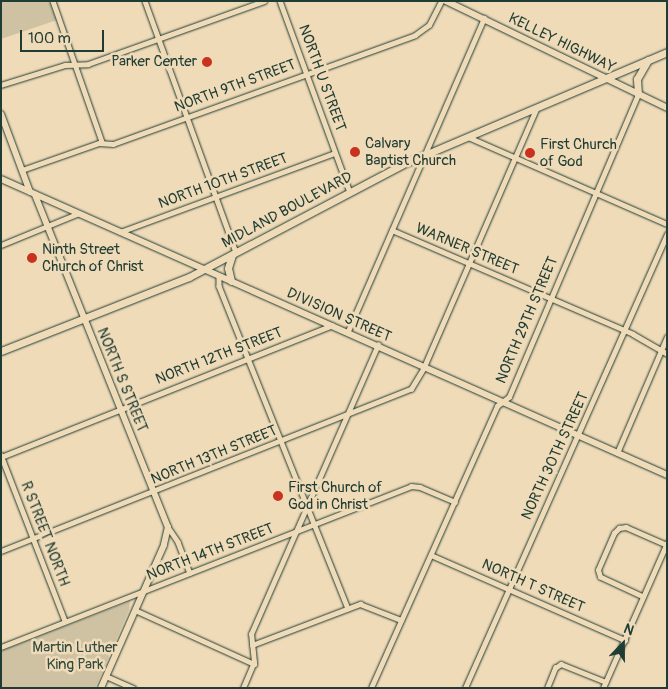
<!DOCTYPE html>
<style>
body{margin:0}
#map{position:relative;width:668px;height:689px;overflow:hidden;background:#f0dbb9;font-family:Pangolin,sans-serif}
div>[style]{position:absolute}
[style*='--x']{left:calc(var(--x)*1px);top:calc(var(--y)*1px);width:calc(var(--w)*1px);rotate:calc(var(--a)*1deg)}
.green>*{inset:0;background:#cec2a3}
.roads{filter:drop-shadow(0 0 1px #1f3d34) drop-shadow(0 0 1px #1f3d34)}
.street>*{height:4.5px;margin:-2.25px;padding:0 2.25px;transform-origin:2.25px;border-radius:2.25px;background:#f0dbb9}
.secondary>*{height:6px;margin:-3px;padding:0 3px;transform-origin:3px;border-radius:3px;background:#f0dbb9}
.primary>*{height:7px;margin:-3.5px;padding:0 3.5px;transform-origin:3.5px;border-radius:3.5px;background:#f0dbb9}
.dots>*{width:14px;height:14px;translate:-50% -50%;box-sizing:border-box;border:2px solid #f0dbb9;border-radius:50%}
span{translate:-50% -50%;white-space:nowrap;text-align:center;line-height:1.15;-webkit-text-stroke:5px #f0dbb9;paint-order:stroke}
.street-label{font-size:15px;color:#1f3d34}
.poi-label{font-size:15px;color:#1f3d34}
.right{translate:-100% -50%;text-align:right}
.left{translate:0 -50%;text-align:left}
.park-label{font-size:15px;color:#304a3f}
.frame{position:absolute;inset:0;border:2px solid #1f3d34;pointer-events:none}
.north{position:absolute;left:598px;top:619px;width:50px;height:50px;-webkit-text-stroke:4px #f0dbb9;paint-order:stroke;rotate:22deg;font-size:14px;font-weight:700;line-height:20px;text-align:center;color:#1f3d34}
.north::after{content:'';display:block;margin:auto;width:18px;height:22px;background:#1f3d34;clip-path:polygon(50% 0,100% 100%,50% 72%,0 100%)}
.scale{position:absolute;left:20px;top:30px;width:84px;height:22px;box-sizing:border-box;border:2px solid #1f3d34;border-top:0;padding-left:6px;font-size:15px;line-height:18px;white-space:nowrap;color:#1f3d34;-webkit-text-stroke:4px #f0dbb9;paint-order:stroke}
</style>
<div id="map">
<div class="green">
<div style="clip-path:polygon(1px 1px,49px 1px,57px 20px,1px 39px)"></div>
<div style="clip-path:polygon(130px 601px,129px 610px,95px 688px,1px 688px,1px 651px)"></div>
</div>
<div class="roads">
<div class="street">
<div style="--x:53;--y:1;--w:149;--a:70.8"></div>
<div style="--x:145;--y:1;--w:267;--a:70.1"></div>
<div style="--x:280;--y:1;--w:203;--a:69.9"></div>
<div style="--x:1;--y:85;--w:67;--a:-17.4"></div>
<div style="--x:65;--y:65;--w:23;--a:-2"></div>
<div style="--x:88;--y:64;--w:187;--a:-19.7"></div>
<div style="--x:468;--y:137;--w:217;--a:23.6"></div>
<div style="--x:22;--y:170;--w:82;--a:-19.3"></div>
<div style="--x:99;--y:143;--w:14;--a:4"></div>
<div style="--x:113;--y:144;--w:321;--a:-19.8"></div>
<div style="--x:415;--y:35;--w:17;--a:-36"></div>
<div style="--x:429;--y:25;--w:27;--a:-63"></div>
<div style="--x:392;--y:230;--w:262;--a:23.3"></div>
<div style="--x:633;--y:334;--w:39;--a:30"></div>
<div style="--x:120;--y:232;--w:229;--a:-20.2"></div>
<div style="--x:1;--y:245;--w:82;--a:-22.2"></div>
<div style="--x:219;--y:277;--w:9;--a:90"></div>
<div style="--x:219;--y:286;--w:347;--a:68.2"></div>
<div style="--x:348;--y:331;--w:341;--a:-66.5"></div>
<div style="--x:617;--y:453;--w:126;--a:-66.7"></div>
<div style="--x:1;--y:455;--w:178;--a:68.9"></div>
<div style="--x:1;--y:457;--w:356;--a:-21.7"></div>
<div style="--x:168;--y:527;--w:18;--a:56"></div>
<div style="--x:178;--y:542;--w:33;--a:69"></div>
<div style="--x:1;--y:551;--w:441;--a:-21.6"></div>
<div style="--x:411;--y:389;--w:26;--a:-59"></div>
<div style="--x:424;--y:367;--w:283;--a:-66.5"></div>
<div style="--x:431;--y:555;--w:212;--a:23.7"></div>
<div style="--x:643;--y:597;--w:47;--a:-155.1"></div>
<div style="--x:600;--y:577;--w:7;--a:-106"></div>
<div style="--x:598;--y:570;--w:40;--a:-66.6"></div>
<div style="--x:614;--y:533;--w:7;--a:-45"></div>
<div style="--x:619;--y:528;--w:7;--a:-8"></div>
<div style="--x:626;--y:527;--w:45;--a:23.7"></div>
<div style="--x:135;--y:610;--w:131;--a:24.4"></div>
<div style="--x:252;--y:645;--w:116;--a:-20.8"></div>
<div style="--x:360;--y:604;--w:44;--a:21.3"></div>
<div style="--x:1;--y:647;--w:440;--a:-21.4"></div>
<div style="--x:411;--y:486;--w:9;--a:6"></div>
<div style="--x:420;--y:487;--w:38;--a:23"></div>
<div style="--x:106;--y:676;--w:30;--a:24"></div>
<div style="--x:243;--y:688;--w:28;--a:-67"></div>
<div style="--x:254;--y:662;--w:28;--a:-96"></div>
<div style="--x:251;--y:634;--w:316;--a:-66.3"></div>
<div style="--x:371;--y:688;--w:309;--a:-65.9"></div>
<div style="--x:497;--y:406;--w:15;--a:-37"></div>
<div style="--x:509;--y:397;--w:329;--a:-66.9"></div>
<div style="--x:465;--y:688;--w:497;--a:-66"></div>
<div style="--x:547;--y:688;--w:22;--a:-68"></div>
<div style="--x:555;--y:668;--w:7;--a:-34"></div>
<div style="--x:561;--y:664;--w:48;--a:21.8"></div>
<div style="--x:603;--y:688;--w:158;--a:-66.2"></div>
</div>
<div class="secondary">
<div style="--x:446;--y:1;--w:246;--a:25.8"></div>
<div style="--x:1;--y:114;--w:83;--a:69.6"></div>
<div style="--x:1;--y:179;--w:729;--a:23.96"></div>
<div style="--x:35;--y:195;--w:358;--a:68.2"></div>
<div style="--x:168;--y:527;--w:18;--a:103"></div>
<div style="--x:164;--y:545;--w:156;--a:113.8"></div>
</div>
<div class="primary">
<div style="--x:638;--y:94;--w:15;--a:-94"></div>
<div style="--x:637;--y:79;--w:22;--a:-60"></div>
<div style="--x:231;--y:281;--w:13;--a:-103"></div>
<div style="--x:228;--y:268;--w:14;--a:-73"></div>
<div style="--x:1;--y:351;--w:202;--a:-21.5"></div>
<div style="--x:189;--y:277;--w:240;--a:-27.8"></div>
<div style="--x:401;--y:165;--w:289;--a:-23"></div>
</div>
</div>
<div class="dots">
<div style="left:207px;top:62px;background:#c8321e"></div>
<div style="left:355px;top:152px;background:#c8321e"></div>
<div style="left:530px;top:153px;background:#c8321e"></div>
<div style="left:32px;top:258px;background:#c8321e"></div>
<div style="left:278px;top:496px;background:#c8321e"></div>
</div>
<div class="street-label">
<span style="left:562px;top:43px;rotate:26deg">KELLEY HIGHWAY</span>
<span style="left:322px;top:78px;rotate:70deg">NORTH U STREET</span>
<span style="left:235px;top:86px;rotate:-20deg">NORTH 9TH STREET</span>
<span style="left:223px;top:181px;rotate:-20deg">NORTH 10TH STREET</span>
<span style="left:287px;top:210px;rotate:-28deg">MIDLAND BOULEVARD</span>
<span style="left:467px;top:249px;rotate:23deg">WARNER STREET</span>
<span style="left:339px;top:315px;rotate:24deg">DIVISION STREET</span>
<span style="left:527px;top:320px;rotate:-67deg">NORTH 29TH STREET</span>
<span style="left:219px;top:356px;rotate:-21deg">NORTH 12TH STREET</span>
<span style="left:122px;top:380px;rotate:68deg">NORTH S STREET</span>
<span style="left:214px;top:455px;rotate:-22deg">NORTH 13TH STREET</span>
<span style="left:555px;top:456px;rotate:-65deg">NORTH 30TH STREET</span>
<span style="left:45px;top:534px;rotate:69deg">R STREET NORTH</span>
<span style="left:210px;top:552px;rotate:-21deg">NORTH 14TH STREET</span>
<span style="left:533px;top:586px;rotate:24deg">NORTH T STREET</span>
</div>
<div class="poi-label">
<span class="right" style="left:197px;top:62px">Parker Center</span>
<span class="left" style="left:365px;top:152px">Calvary<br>Baptist Church</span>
<span class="left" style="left:540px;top:153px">First Church<br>of God</span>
<span class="left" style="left:42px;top:258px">Ninth Street<br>Church of Christ</span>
<span class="left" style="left:288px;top:496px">First Church of<br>God in Christ</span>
</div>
<div class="park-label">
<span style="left:75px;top:656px">Martin Luther<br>King Park</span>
</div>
<div class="frame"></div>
<div class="north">N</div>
<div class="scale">100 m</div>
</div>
